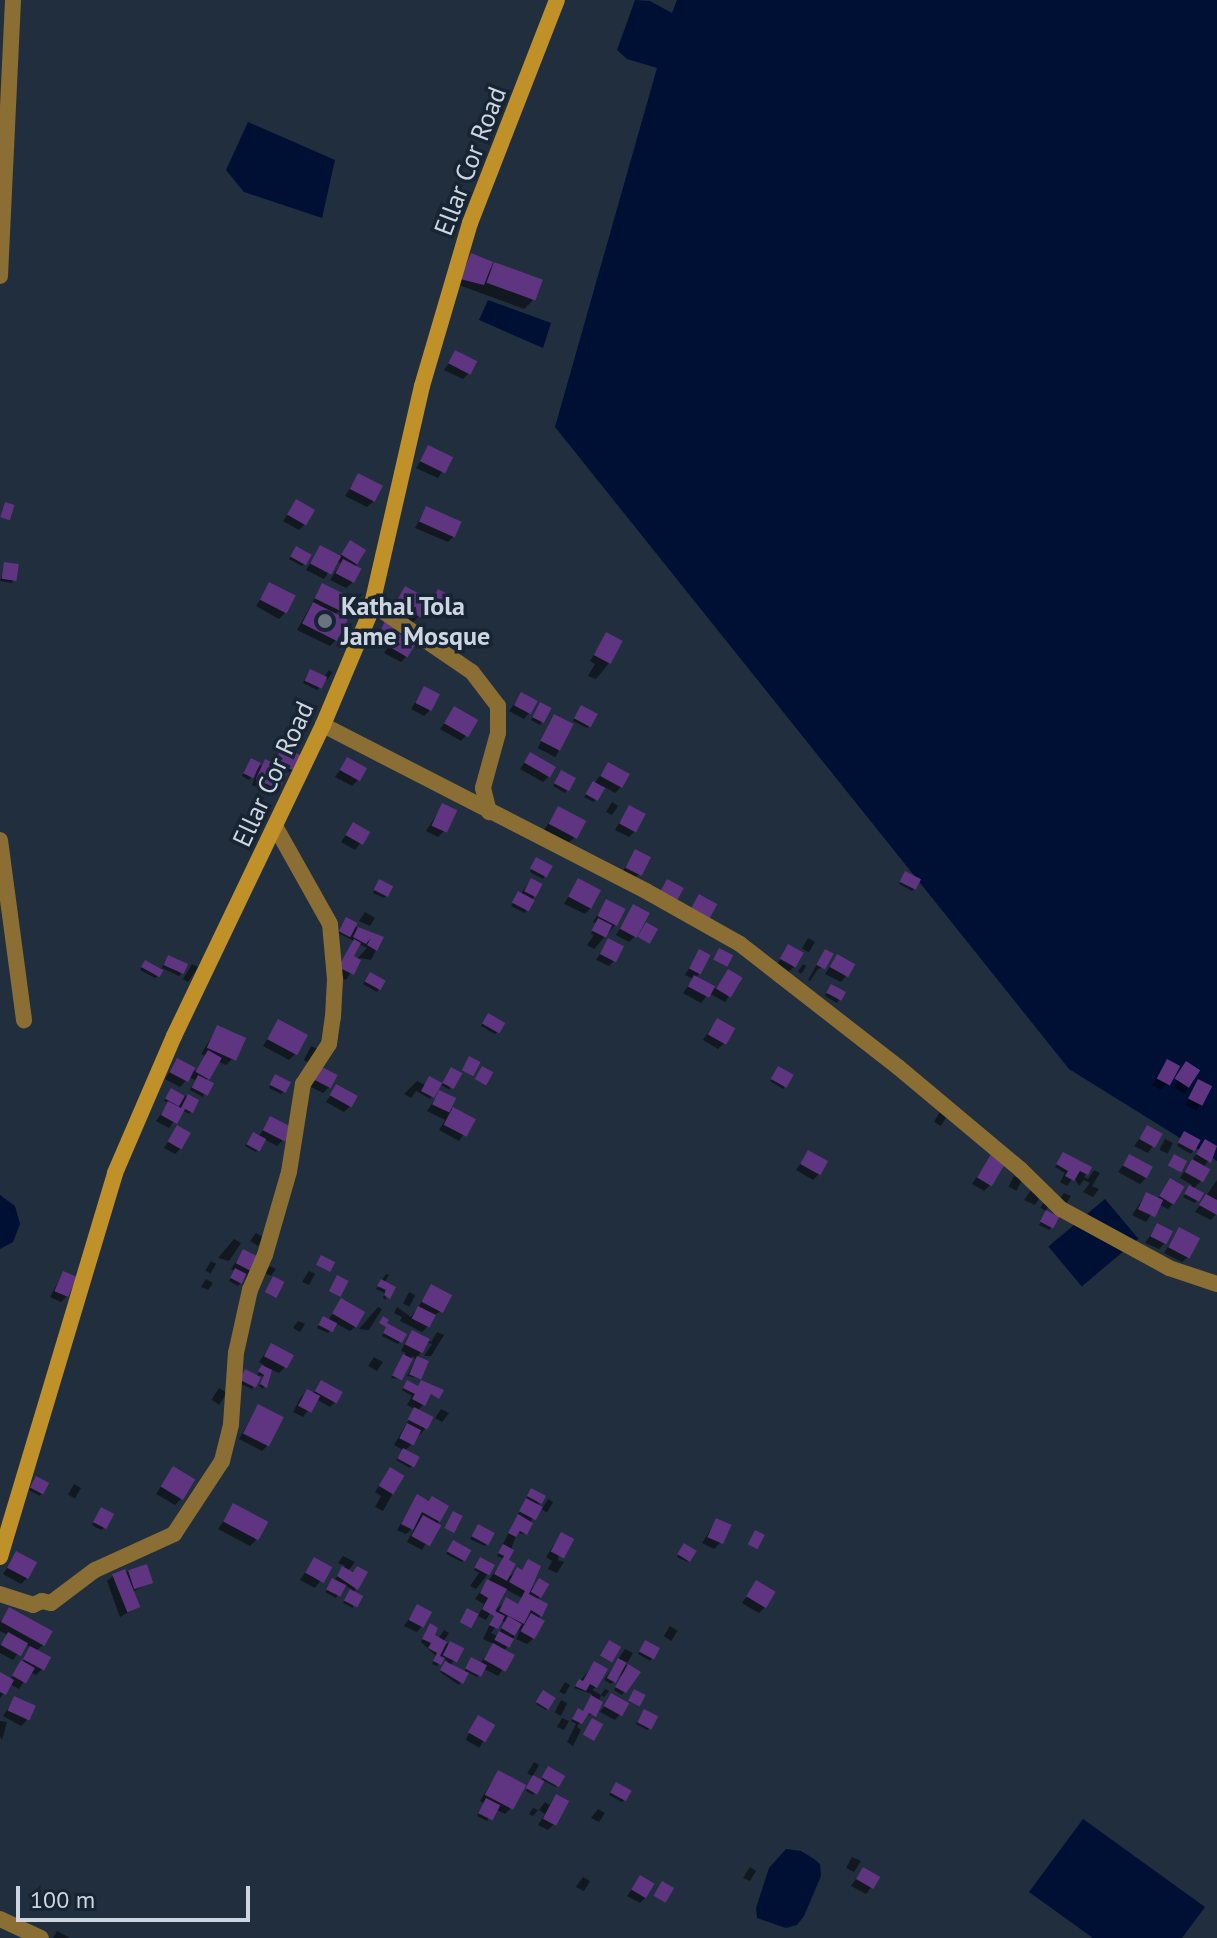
<!DOCTYPE html>
<style>
body{margin:0}
#map{position:relative;width:1217px;height:1938px;overflow:hidden;background:#212e3d;font-family:"PT Sans",sans-serif}
div>[style]{position:absolute}
[style*='--x']{left:calc(var(--x)*1px);top:calc(var(--y)*1px);width:calc(var(--w)*1px);rotate:calc(var(--a)*1deg)}
.water>*{inset:0;background:#001034;transform-origin:0 0}
.shadow>*{inset:0;background:#0007;transform-origin:0 0}
.building>*{inset:0;background:#5f3581;transform-origin:0 0}
.minor>*{height:16px;margin:-8px;padding:0 8px;transform-origin:8px;border-radius:8px;background:#8a6e33}
.tertiary>*{height:16px;margin:-8px;padding:0 8px;transform-origin:8px;border-radius:8px;background:#8a6e33}
.secondary>*{height:16px;margin:-8px;padding:0 8px;transform-origin:8px;border-radius:8px;background:#bf9128}
.dots>*{width:22px;height:22px;translate:-50% -50%;box-sizing:border-box;border:4px solid #172433;border-radius:50%}
span{translate:-50% -50%;white-space:nowrap;text-align:center;line-height:1.15;-webkit-text-stroke:7px #172433;paint-order:stroke}
.street-label{font-size:26px;color:#cdd6e0}
.poi-label{font-size:26px;color:#cdd6e0;font-weight:700}
.left{translate:0 -50%;text-align:left}
.scale{position:absolute;left:16px;top:1886px;width:234px;height:36px;box-sizing:border-box;border:4px solid #cdd6e0;border-top:0;padding-left:10px;font-size:24px;line-height:28px;white-space:nowrap;color:#cdd6e0;-webkit-text-stroke:6px #172433;paint-order:stroke}
</style>
<div id="map">
<div class="water">
<div style="clip-path:polygon(635px 0,650px 1px,672px 13px,677px 0,1217px 0,1217px 1161px,1069px 1069px,555px 427px,657px 68px,627px 59px,617px 50px)"></div>
<div style="clip-path:polygon(248px 122px,335px 160px,322px 218px,244px 192px,226px 170px)"></div>
<div style="clip-path:polygon(488px 300px,551px 323px,543px 348px,479px 320px)"></div>
<div style="clip-path:polygon(0 1195px,15px 1206px,20px 1224px,13px 1242px,0 1249px)"></div>
<div style="left:1105px;top:1199px;width:52px;height:74px;rotate:50deg"></div>
<div style="clip-path:polygon(1083px 1819px,1205px 1907px,1182px 1938px,1093px 1938px,1029px 1892px)"></div>
<div style="clip-path:polygon(786px 1849px,801px 1851px,814px 1859px,820px 1864px,821px 1876px,804px 1916px,797px 1925px,786px 1928px,757px 1918px,756px 1908px,769px 1868px)"></div>
</div>
<div class="shadow">
<div style="clip-path:polygon(471px 255px,487px 273px,495px 264px,533px 300px,524px 309px,456px 284px)"></div>
<div style="clip-path:polygon(456px 353px,469px 373px,463px 379px,444px 370px)"></div>
<div style="clip-path:polygon(429px 448px,451px 458px,438px 478px,416px 468px)"></div>
<div style="clip-path:polygon(358px 476px,373px 502px,367px 507px,345px 496px)"></div>
<div style="clip-path:polygon(296px 502px,305px 524px,299px 530px,283px 521px)"></div>
<div style="clip-path:polygon(426px 508px,454px 536px,448px 542px,415px 528px)"></div>
<div style="clip-path:polygon(350px 543px,357px 563px,352px 583px,346px 588px,330px 580px,341px 563px,336px 561px,324px 579px,306px 570px,320px 548px,339px 558px)"></div>
<div style="clip-path:polygon(296px 548px,311px 557px,302px 566px,289px 559px)"></div>
<div style="clip-path:polygon(5px 564px,13px 581px,11px 583px,0 581px)"></div>
<div style="clip-path:polygon(270px 584px,285px 613px,279px 619px,256px 606px)"></div>
<div style="clip-path:polygon(322px 585px,339px 611px,334px 615px,336px 640px,330px 646px,297px 630px)"></div>
<div style="clip-path:polygon(406px 589px,419px 616px,413px 622px,391px 610px)"></div>
<div style="clip-path:polygon(396px 635px,407px 656px,401px 662px,384px 653px)"></div>
<div style="clip-path:polygon(606px 635px,609px 663px,596px 679px,588px 676px,595px 664px,590px 661px)"></div>
<div style="left:329px;top:670px;width:4px;height:9px;rotate:34deg"></div>
<div style="clip-path:polygon(308px 673px,319px 688px,317px 690px,303px 683px)"></div>
<div style="clip-path:polygon(425px 688px,430px 710px,424px 716px,411px 709px)"></div>
<div style="clip-path:polygon(521px 694px,529px 713px,524px 719px,509px 711px)"></div>
<div style="clip-path:polygon(538px 707px,549px 709px,540px 725px,531px 720px)"></div>
<div style="clip-path:polygon(455px 709px,466px 735px,461px 741px,440px 729px)"></div>
<div style="clip-path:polygon(579px 710px,590px 725px,587px 728px,573px 721px)"></div>
<div style="left:554px;top:716px;width:20px;height:36px;rotate:27deg"></div>
<div style="clip-path:polygon(284px 749px,294px 769px,285px 774px,273px 794px,252px 785px,257px 771px,249px 780px,242px 776px,251px 760px,261px 766px,266px 761px,273px 765px)"></div>
<div style="clip-path:polygon(530px 755px,549px 776px,543px 782px,520px 769px)"></div>
<div style="clip-path:polygon(347px 760px,358px 780px,352px 786px,335px 777px)"></div>
<div style="clip-path:polygon(608px 765px,621px 787px,615px 793px,603px 786px,594px 802px,584px 797px)"></div>
<div style="clip-path:polygon(559px 774px,567px 790px,565px 793px,553px 786px)"></div>
<div style="clip-path:polygon(612px 802px,618px 806px,612px 815px,606px 812px)"></div>
<div style="clip-path:polygon(443px 805px,444px 831px,438px 837px,426px 831px)"></div>
<div style="clip-path:polygon(629px 807px,635px 831px,629px 837px,615px 830px)"></div>
<div style="clip-path:polygon(558px 808px,574px 838px,568px 843px,544px 830px)"></div>
<div style="clip-path:polygon(354px 824px,368px 833px,355px 850px,341px 842px)"></div>
<div style="clip-path:polygon(636px 851px,639px 874px,633px 880px,621px 874px)"></div>
<div style="clip-path:polygon(535px 862px,550px 867px,543px 879px,530px 872px)"></div>
<div style="clip-path:polygon(903px 876px,915px 888px,912px 891px,899px 884px)"></div>
<div style="clip-path:polygon(578px 881px,591px 908px,585px 914px,564px 904px)"></div>
<div style="clip-path:polygon(529px 883px,534px 896px,525px 913px,511px 906px)"></div>
<div style="clip-path:polygon(377px 884px,386px 896px,384px 898px,373px 893px)"></div>
<div style="clip-path:polygon(606px 901px,616px 924px,594px 949px,587px 945px,594px 935px,591px 934px,596px 923px,593px 922px)"></div>
<div style="clip-path:polygon(634px 906px,635px 936px,629px 942px,616px 935px)"></div>
<div style="clip-path:polygon(365px 912px,375px 918px,370px 926px,359px 921px)"></div>
<div style="clip-path:polygon(evenodd,344px 922px,382px 938px,371px 960px,360px 958px,346px 980px,334px 973px,354px 941px,338px 933px,344px 922px,359px 944px,367px 948px,357px 959px,353px 955px,359px 944px)"></div>
<div style="left:808px;top:938px;width:8px;height:12px;rotate:30deg"></div>
<div style="clip-path:polygon(609px 940px,614px 961px,609px 966px,596px 960px)"></div>
<div style="clip-path:polygon(788px 947px,794px 967px,788px 972px,776px 966px)"></div>
<div style="clip-path:polygon(699px 951px,699px 974px,695px 978px,716px 989px,728px 972px,741px 979px,725px 1002px,709px 993px,701px 1003px,683px 993px,693px 979px,685px 975px)"></div>
<div style="clip-path:polygon(823px 954px,825px 967px,818px 969px,810px 981px,808px 980px)"></div>
<div style="clip-path:polygon(837px 956px,846px 976px,841px 982px,825px 974px)"></div>
<div style="clip-path:polygon(166px 959px,181px 974px,179px 976px,162px 968px)"></div>
<div style="clip-path:polygon(192px 964px,198px 967px,188px 982px,183px 979px)"></div>
<div style="left:803px;top:964px;width:4px;height:9px;rotate:34deg"></div>
<div style="clip-path:polygon(143px 965px,158px 976px,155px 978px,140px 970px)"></div>
<div style="clip-path:polygon(368px 976px,384px 982px,377px 992px,363px 984px)"></div>
<div style="clip-path:polygon(829px 989px,839px 1000px,837px 1003px,825px 996px)"></div>
<div style="clip-path:polygon(486px 1018px,498px 1032px,495px 1034px,481px 1026px)"></div>
<div style="clip-path:polygon(717px 1020px,724px 1043px,718px 1049px,703px 1040px)"></div>
<div style="clip-path:polygon(278px 1022px,295px 1054px,289px 1060px,263px 1046px)"></div>
<div style="clip-path:polygon(218px 1027px,232px 1059px,226px 1065px,218px 1061px,206px 1081px,203px 1097px,190px 1090px,195px 1080px,189px 1077px,180px 1087px,165px 1079px,177px 1060px,196px 1071px,206px 1056px,201px 1054px)"></div>
<div style="left:311px;top:1046px;width:9px;height:16px;rotate:27deg"></div>
<div style="clip-path:polygon(1167px 1061px,1167px 1084px,1161px 1090px,1152px 1085px)"></div>
<div style="left:1186px;top:1064px;width:13px;height:27px;rotate:27deg"></div>
<div style="clip-path:polygon(318px 1067px,329px 1087px,323px 1093px,307px 1085px)"></div>
<div style="clip-path:polygon(449px 1071px,450px 1090px,439px 1084px,430px 1099px,416px 1091px,411px 1098px,404px 1094px,417px 1081px,425px 1085px,430px 1078px,442px 1085px)"></div>
<div style="clip-path:polygon(776px 1071px,785px 1086px,783px 1089px,770px 1081px)"></div>
<div style="clip-path:polygon(273px 1079px,283px 1092px,281px 1094px,269px 1088px)"></div>
<div style="left:1198px;top:1081px;width:13px;height:27px;rotate:29deg"></div>
<div style="clip-path:polygon(337px 1086px,350px 1106px,344px 1112px,326px 1102px)"></div>
<div style="clip-path:polygon(171px 1090px,197px 1101px,189px 1114px,182px 1110px,169px 1128px,156px 1121px,169px 1103px,164px 1101px)"></div>
<div style="clip-path:polygon(440px 1092px,449px 1107px,473px 1120px,459px 1141px,439px 1130px,445px 1120px,427px 1111px)"></div>
<div style="left:941px;top:1110px;width:8px;height:14px;rotate:30deg"></div>
<div style="clip-path:polygon(271px 1119px,283px 1140px,277px 1146px,264px 1139px,256px 1152px,245px 1146px,251px 1136px,258px 1137px)"></div>
<div style="clip-path:polygon(178px 1128px,181px 1148px,175px 1154px,164px 1148px)"></div>
<div style="clip-path:polygon(1147px 1128px,1160px 1135px,1148px 1153px,1134px 1146px)"></div>
<div style="clip-path:polygon(1182px 1136px,1199px 1141px,1191px 1154px,1177px 1146px)"></div>
<div style="left:1165px;top:1139px;width:9px;height:12px;rotate:27deg"></div>
<div style="clip-path:polygon(1205px 1141px,1217px 1149px,1203px 1168px,1201px 1181px,1193px 1189px,1201px 1193px,1195px 1203px,1183px 1197px,1192px 1185px,1180px 1178px)"></div>
<div style="clip-path:polygon(808px 1153px,819px 1174px,813px 1180px,796px 1170px)"></div>
<div style="clip-path:polygon(993px 1153px,990px 1185px,984px 1191px,972px 1184px)"></div>
<div style="clip-path:polygon(1061px 1157px,1090px 1167px,1084px 1177px,1088px 1179px,1094px 1170px,1100px 1173px,1092px 1186px,1099px 1189px,1093px 1197px,1083px 1192px,1090px 1183px,1084px 1180px,1079px 1186px,1074px 1177px,1067px 1186px,1060px 1182px,1065px 1173px,1055px 1167px)"></div>
<div style="clip-path:polygon(1129px 1157px,1146px 1178px,1140px 1184px,1118px 1172px)"></div>
<div style="left:1014px;top:1176px;width:9px;height:12px;rotate:27deg"></div>
<div style="clip-path:polygon(1170px 1180px,1174px 1203px,1168px 1209px,1158px 1204px,1146px 1222px,1132px 1215px,1146px 1194px,1157px 1199px)"></div>
<div style="clip-path:polygon(1217px 1180px,1217px 1213px,1211px 1220px,1195px 1212px)"></div>
<div style="clip-path:polygon(1031px 1190px,1041px 1195px,1035px 1205px,1024px 1200px)"></div>
<div style="clip-path:polygon(1064px 1193px,1071px 1196px,1066px 1204px,1057px 1203px)"></div>
<div style="left:1045px;top:1200px;width:6px;height:9px;rotate:31deg"></div>
<div style="clip-path:polygon(1044px 1215px,1051px 1228px,1049px 1230px,1039px 1225px)"></div>
<div style="clip-path:polygon(1157px 1225px,1166px 1242px,1159px 1249px,1145px 1243px)"></div>
<div style="clip-path:polygon(1179px 1229px,1188px 1257px,1182px 1262px,1164px 1253px)"></div>
<div style="clip-path:polygon(256px 1233px,263px 1237px,258px 1246px,250px 1241px)"></div>
<div style="clip-path:polygon(234px 1239px,241px 1243px,229px 1261px,218px 1258px)"></div>
<div style="clip-path:polygon(243px 1251px,252px 1271px,238px 1286px,229px 1281px,234px 1271px,231px 1269px)"></div>
<div style="left:211px;top:1261px;width:6px;height:11px;rotate:31deg"></div>
<div style="clip-path:polygon(270px 1266px,276px 1269px,271px 1276px,265px 1273px)"></div>
<div style="clip-path:polygon(309px 1271px,315px 1274px,309px 1285px,302px 1282px)"></div>
<div style="clip-path:polygon(63px 1273px,67px 1296px,61px 1302px,50px 1297px)"></div>
<div style="clip-path:polygon(386px 1274px,389px 1275px,384px 1283px,386px 1300px,383px 1298px,385px 1293px,376px 1289px)"></div>
<div style="clip-path:polygon(206px 1279px,213px 1283px,208px 1290px,201px 1287px)"></div>
<div style="clip-path:polygon(432px 1287px,441px 1311px,433px 1316px,428px 1326px,422px 1332px,400px 1321px,402px 1317px,394px 1313px,397px 1307px,411px 1317px)"></div>
<div style="left:409px;top:1292px;width:7px;height:13px;rotate:27deg"></div>
<div style="clip-path:polygon(341px 1301px,356px 1326px,350px 1331px,335px 1323px,328px 1333px,317px 1328px,321px 1321px,328px 1321px)"></div>
<div style="clip-path:polygon(378px 1307px,382px 1309px,369px 1330px,359px 1329px)"></div>
<div style="clip-path:polygon(298px 1321px,305px 1324px,300px 1332px,293px 1328px)"></div>
<div style="clip-path:polygon(386px 1328px,400px 1342px,398px 1344px,382px 1336px)"></div>
<div style="clip-path:polygon(437px 1332px,444px 1335px,431px 1356px,424px 1356px,432px 1344px,427px 1342px,417px 1358px,418px 1378px,407px 1376px,416px 1359px,412px 1356px,401px 1379px,391px 1378px,406px 1353px,401px 1351px,407px 1339px,413px 1333px,431px 1342px)"></div>
<div style="clip-path:polygon(271px 1345px,285px 1367px,279px 1373px,270px 1369px,263px 1389px,259px 1386px,264px 1377px,260px 1375px,252px 1389px,239px 1383px,246px 1372px,256px 1377px,264px 1365px,259px 1362px)"></div>
<div style="clip-path:polygon(374px 1357px,383px 1362px,377px 1371px,368px 1366px)"></div>
<div style="clip-path:polygon(407px 1382px,423px 1405px,417px 1411px,425px 1429px,405px 1451px,412px 1466px,410px 1468px,396px 1460px,403px 1450px,394px 1445px,415px 1409px,407px 1405px,412px 1396px,402px 1390px)"></div>
<div style="clip-path:polygon(321px 1383px,336px 1401px,330px 1407px,316px 1399px,303px 1417px,293px 1412px,301px 1397px,307px 1391px,312px 1394px)"></div>
<div style="left:219px;top:1388px;width:9px;height:14px;rotate:32deg"></div>
<div style="clip-path:polygon(258px 1406px,268px 1445px,262px 1451px,239px 1439px)"></div>
<div style="clip-path:polygon(441px 1409px,449px 1413px,442px 1422px,435px 1418px)"></div>
<div style="clip-path:polygon(173px 1469px,181px 1499px,175px 1505px,156px 1494px)"></div>
<div style="clip-path:polygon(390px 1469px,393px 1493px,383px 1511px,375px 1507px,381px 1496px,375px 1492px)"></div>
<div style="clip-path:polygon(34px 1481px,47px 1484px,40px 1496px,29px 1490px)"></div>
<div style="left:74px;top:1484px;width:8px;height:12px;rotate:30deg"></div>
<div style="clip-path:polygon(evenodd,529px 1492px,539px 1504px,525px 1534px,517px 1533px,508px 1558px,507px 1579px,517px 1570px,530px 1590px,539px 1581px,540px 1597px,536px 1600px,540px 1615px,533px 1639px,527px 1644px,516px 1639px,521px 1628px,504px 1651px,512px 1656px,498px 1676px,483px 1668px,477px 1677px,467px 1672px,459px 1685px,440px 1672px,448px 1661px,442px 1658px,437px 1666px,432px 1664px,436px 1656px,421px 1642px,428px 1628px,438px 1639px,444px 1630px,449px 1633px,443px 1642px,461px 1649px,450px 1666px,464px 1672px,469px 1662px,480px 1664px,494px 1644px,483px 1639px,497px 1609px,506px 1600px,517px 1606px,522px 1598px,505px 1589px,486px 1620px,478px 1616px,484px 1604px,475px 1599px,504px 1559px,497px 1556px,529px 1492px,500px 1620px,505px 1622px,497px 1636px,491px 1633px,500px 1620px)"></div>
<div style="clip-path:polygon(417px 1496px,447px 1507px,422px 1550px,407px 1542px,416px 1525px,406px 1534px,397px 1530px)"></div>
<div style="left:548px;top:1499px;width:6px;height:12px;rotate:31deg"></div>
<div style="clip-path:polygon(234px 1506px,256px 1540px,250px 1546px,218px 1529px)"></div>
<div style="clip-path:polygon(99px 1512px,104px 1528px,101px 1530px,92px 1525px)"></div>
<div style="clip-path:polygon(717px 1520px,720px 1543px,714px 1549px,702px 1543px)"></div>
<div style="clip-path:polygon(476px 1529px,493px 1534px,485px 1546px,470px 1539px)"></div>
<div style="clip-path:polygon(561px 1534px,558px 1560px,564px 1562px,557px 1573px,548px 1569px,552px 1561px,546px 1557px)"></div>
<div style="clip-path:polygon(451px 1545px,469px 1551px,462px 1562px,446px 1554px)"></div>
<div style="clip-path:polygon(682px 1548px,690px 1560px,688px 1562px,677px 1557px)"></div>
<div style="clip-path:polygon(16px 1554px,27px 1578px,21px 1584px,3px 1574px)"></div>
<div style="clip-path:polygon(343px 1556px,355px 1562px,348px 1571px,365px 1572px,353px 1593px,353px 1608px,343px 1603px,352px 1590px,344px 1584px,336px 1598px,325px 1592px,345px 1566px,338px 1563px)"></div>
<div style="clip-path:polygon(314px 1560px,329px 1568px,315px 1588px,300px 1580px)"></div>
<div style="clip-path:polygon(478px 1562px,488px 1574px,476px 1589px,470px 1586px,479px 1573px,474px 1570px)"></div>
<div style="clip-path:polygon(129px 1571px,150px 1583px,132px 1592px,137px 1607px,120px 1617px,107px 1581px,113px 1576px)"></div>
<div style="clip-path:polygon(756px 1583px,765px 1607px,759px 1613px,742px 1603px)"></div>
<div style="clip-path:polygon(417px 1607px,422px 1626px,417px 1632px,404px 1626px)"></div>
<div style="clip-path:polygon(9px 1609px,43px 1645px,36px 1651px,42px 1669px,36px 1675px,30px 1672px,19px 1689px,10px 1684px,0 1698px,0 1675px,10px 1680px,32px 1648px,25px 1644px,13px 1660px,0 1653px,0 1645px,8px 1635px,0 1631px,0 1621px)"></div>
<div style="left:670px;top:1626px;width:9px;height:12px;rotate:32deg"></div>
<div style="clip-path:polygon(643px 1644px,652px 1658px,650px 1661px,638px 1654px)"></div>
<div style="clip-path:polygon(625px 1649px,633px 1653px,626px 1665px,639px 1672px,622px 1695px,614px 1690px,624px 1673px,611px 1684px,604px 1680px)"></div>
<div style="clip-path:polygon(594px 1664px,596px 1687px,592px 1690px,601px 1695px,605px 1689px,609px 1691px,604px 1697px,601px 1695px,594px 1715px,585px 1714px,577px 1727px,581px 1730px,573px 1746px,567px 1742px,576px 1724px,571px 1721px,576px 1713px,583px 1713px,592px 1694px,574px 1688px)"></div>
<div style="left:565px;top:1682px;width:6px;height:11px;rotate:31deg"></div>
<div style="clip-path:polygon(541px 1695px,548px 1708px,546px 1710px,536px 1704px)"></div>
<div style="clip-path:polygon(612px 1696px,620px 1714px,615px 1720px,600px 1712px)"></div>
<div style="clip-path:polygon(15px 1698px,27px 1720px,21px 1726px,3px 1716px)"></div>
<div style="left:561px;top:1700px;width:7px;height:14px;rotate:27deg"></div>
<div style="clip-path:polygon(642px 1713px,650px 1728px,647px 1730px,636px 1724px)"></div>
<div style="left:478px;top:1718px;width:16px;height:25px;rotate:30deg"></div>
<div style="clip-path:polygon(562px 1718px,569px 1721px,564px 1730px,557px 1727px)"></div>
<div style="clip-path:polygon(0 1721px,7px 1722px,2px 1740px,0 1736px)"></div>
<div style="left:534px;top:1762px;width:6px;height:13px;rotate:31deg"></div>
<div style="clip-path:polygon(546px 1771px,558px 1785px,556px 1787px,542px 1780px,533px 1795px,526px 1791px,531px 1780px,541px 1781px)"></div>
<div style="clip-path:polygon(498px 1772px,511px 1808px,505px 1814px,495px 1809px,487px 1821px,477px 1816px,484px 1803px,480px 1801px)"></div>
<div style="clip-path:polygon(614px 1787px,625px 1800px,622px 1802px,609px 1795px)"></div>
<div style="clip-path:polygon(557px 1797px,554px 1824px,548px 1830px,538px 1825px,545px 1814px,539px 1810px,545px 1802px,549px 1805px)"></div>
<div style="clip-path:polygon(533px 1808px,538px 1810px,533px 1816px,529px 1814px)"></div>
<div style="clip-path:polygon(598px 1809px,605px 1813px,599px 1822px,591px 1818px)"></div>
<div style="clip-path:polygon(852px 1857px,861px 1861px,854px 1872px,846px 1868px)"></div>
<div style="clip-path:polygon(750px 1867px,756px 1871px,750px 1881px,743px 1878px)"></div>
<div style="clip-path:polygon(863px 1869px,878px 1878px,866px 1894px,851px 1886px)"></div>
<div style="clip-path:polygon(583px 1877px,590px 1881px,584px 1891px,576px 1887px)"></div>
<div style="clip-path:polygon(640px 1878px,646px 1897px,640px 1903px,627px 1896px)"></div>
<div style="clip-path:polygon(57px 1931px,70px 1938px,53px 1938px)"></div>
</div>
<div class="building">
<div style="clip-path:polygon(471px 253px,493px 262px,484px 285px,460px 279px)"></div>
<div style="left:494px;top:262px;width:52px;height:22px;rotate:20deg"></div>
<div style="left:455px;top:350px;width:25px;height:15px;rotate:27deg"></div>
<div style="left:428px;top:445px;width:28px;height:18px;rotate:26deg"></div>
<div style="left:358px;top:473px;width:28px;height:18px;rotate:27deg"></div>
<div style="left:296px;top:499px;width:22px;height:18px;rotate:30deg"></div>
<div style="left:5px;top:502px;width:10px;height:16px;rotate:17deg"></div>
<div style="left:426px;top:506px;width:39px;height:17px;rotate:24deg"></div>
<div style="left:350px;top:540px;width:19px;height:17px;rotate:32deg"></div>
<div style="left:320px;top:545px;width:24px;height:21px;rotate:28deg"></div>
<div style="left:296px;top:546px;width:18px;height:12px;rotate:29deg"></div>
<div style="left:343px;top:559px;width:21px;height:16px;rotate:28deg"></div>
<div style="left:4px;top:562px;width:15px;height:17px;rotate:8deg"></div>
<div style="left:269px;top:582px;width:30px;height:20px;rotate:27deg"></div>
<div style="left:322px;top:583px;width:30px;height:17px;rotate:26deg"></div>
<div style="left:405px;top:586px;width:29px;height:20px;rotate:29deg"></div>
<div style="left:438px;top:589px;width:11px;height:18px;rotate:27deg"></div>
<div style="left:313px;top:602px;width:39px;height:24px;rotate:27deg"></div>
<div style="left:385px;top:621px;width:12px;height:18px;rotate:24deg"></div>
<div style="left:396px;top:632px;width:23px;height:16px;rotate:31deg"></div>
<div style="left:606px;top:632px;width:19px;height:26px;rotate:28deg"></div>
<div style="left:310px;top:669px;width:19px;height:13px;rotate:25deg"></div>
<div style="left:424px;top:686px;width:18px;height:19px;rotate:27deg"></div>
<div style="left:521px;top:692px;width:19px;height:15px;rotate:28deg"></div>
<div style="left:540px;top:702px;width:13px;height:17px;rotate:27deg"></div>
<div style="left:581px;top:705px;width:19px;height:15px;rotate:28deg"></div>
<div style="left:454px;top:706px;width:28px;height:20px;rotate:30deg"></div>
<div style="left:554px;top:714px;width:22px;height:30px;rotate:27deg"></div>
<div style="left:283px;top:746px;width:21px;height:17px;rotate:28deg"></div>
<div style="left:530px;top:752px;width:30px;height:12px;rotate:30deg"></div>
<div style="left:347px;top:757px;width:23px;height:15px;rotate:29deg"></div>
<div style="left:251px;top:758px;width:11px;height:17px;rotate:27deg"></div>
<div style="left:265px;top:759px;width:26px;height:22px;rotate:25deg"></div>
<div style="left:608px;top:762px;width:25px;height:16px;rotate:29deg"></div>
<div style="left:561px;top:770px;width:17px;height:15px;rotate:28deg"></div>
<div style="left:593px;top:781px;width:14px;height:15px;rotate:30deg"></div>
<div style="left:442px;top:803px;width:17px;height:25px;rotate:25deg"></div>
<div style="left:629px;top:805px;width:19px;height:21px;rotate:28deg"></div>
<div style="left:558px;top:806px;width:32px;height:20px;rotate:28deg"></div>
<div style="left:353px;top:822px;width:20px;height:15px;rotate:30deg"></div>
<div style="left:635px;top:849px;width:18px;height:21px;rotate:27deg"></div>
<div style="left:536px;top:857px;width:19px;height:13px;rotate:28deg"></div>
<div style="left:905px;top:871px;width:18px;height:12px;rotate:27deg"></div>
<div style="left:531px;top:878px;width:13px;height:15px;rotate:27deg"></div>
<div style="left:578px;top:878px;width:26px;height:21px;rotate:28deg"></div>
<div style="left:379px;top:879px;width:16px;height:12px;rotate:27deg"></div>
<div style="left:667px;top:879px;width:19px;height:14px;rotate:28deg"></div>
<div style="left:518px;top:891px;width:19px;height:13px;rotate:28deg"></div>
<div style="left:699px;top:894px;width:21px;height:16px;rotate:29deg"></div>
<div style="left:606px;top:899px;width:22px;height:19px;rotate:27deg"></div>
<div style="left:633px;top:904px;width:19px;height:28px;rotate:28deg"></div>
<div style="left:346px;top:917px;width:13px;height:16px;rotate:27deg"></div>
<div style="left:598px;top:918px;width:16px;height:14px;rotate:27deg"></div>
<div style="left:646px;top:922px;width:14px;height:17px;rotate:30deg"></div>
<div style="clip-path:polygon(358px 927px,384px 937px,377px 951px,367px 945px,371px 938px,366px 944px,353px 937px)"></div>
<div style="left:608px;top:938px;width:18px;height:18px;rotate:27deg"></div>
<div style="clip-path:polygon(354px 939px,361px 943px,354px 956px,361px 960px,354px 975px,338px 967px)"></div>
<div style="left:788px;top:944px;width:18px;height:17px;rotate:29deg"></div>
<div style="left:719px;top:948px;width:16px;height:13px;rotate:27deg"></div>
<div style="left:699px;top:949px;width:13px;height:22px;rotate:27deg"></div>
<div style="left:825px;top:949px;width:10px;height:18px;rotate:29deg"></div>
<div style="left:837px;top:954px;width:21px;height:15px;rotate:29deg"></div>
<div style="left:168px;top:955px;width:22px;height:11px;rotate:24deg"></div>
<div style="left:145px;top:960px;width:21px;height:8px;rotate:29deg"></div>
<div style="left:728px;top:969px;width:17px;height:23px;rotate:31deg"></div>
<div style="left:370px;top:972px;width:18px;height:11px;rotate:29deg"></div>
<div style="left:694px;top:975px;width:24px;height:13px;rotate:28deg"></div>
<div style="left:831px;top:984px;width:17px;height:10px;rotate:28deg"></div>
<div style="left:488px;top:1013px;width:20px;height:12px;rotate:30deg"></div>
<div style="left:717px;top:1018px;width:21px;height:19px;rotate:29deg"></div>
<div style="left:278px;top:1019px;width:34px;height:23px;rotate:28deg"></div>
<div style="left:217px;top:1025px;width:32px;height:25px;rotate:24deg"></div>
<div style="left:208px;top:1050px;width:16px;height:25px;rotate:30deg"></div>
<div style="left:469px;top:1056px;width:13px;height:16px;rotate:27deg"></div>
<div style="left:177px;top:1058px;width:21px;height:16px;rotate:28deg"></div>
<div style="left:1167px;top:1059px;width:15px;height:22px;rotate:28deg"></div>
<div style="left:1186px;top:1061px;width:17px;height:21px;rotate:33deg"></div>
<div style="left:318px;top:1065px;width:22px;height:15px;rotate:27deg"></div>
<div style="left:482px;top:1066px;width:13px;height:15px;rotate:29deg"></div>
<div style="left:778px;top:1066px;width:18px;height:15px;rotate:29deg"></div>
<div style="left:451px;top:1067px;width:13px;height:18px;rotate:29deg"></div>
<div style="left:275px;top:1074px;width:18px;height:12px;rotate:27deg"></div>
<div style="left:198px;top:1075px;width:18px;height:14px;rotate:27deg"></div>
<div style="left:429px;top:1076px;width:15px;height:17px;rotate:28deg"></div>
<div style="left:1198px;top:1079px;width:16px;height:22px;rotate:27deg"></div>
<div style="left:336px;top:1084px;width:25px;height:13px;rotate:29deg"></div>
<div style="left:171px;top:1088px;width:16px;height:12px;rotate:30deg"></div>
<div style="left:439px;top:1090px;width:19px;height:16px;rotate:25deg"></div>
<div style="clip-path:polygon(188px 1094px,199px 1100px,193px 1113px,185px 1109px,177px 1124px,161px 1115px,168px 1101px,181px 1108px)"></div>
<div style="left:453px;top:1107px;width:26px;height:20px;rotate:28deg"></div>
<div style="left:270px;top:1116px;width:25px;height:16px;rotate:27deg"></div>
<div style="left:177px;top:1125px;width:16px;height:19px;rotate:30deg"></div>
<div style="left:1147px;top:1125px;width:18px;height:16px;rotate:29deg"></div>
<div style="left:1184px;top:1131px;width:19px;height:13px;rotate:28deg"></div>
<div style="left:253px;top:1132px;width:15px;height:14px;rotate:28deg"></div>
<div style="clip-path:polygon(1205px 1139px,1217px 1146px,1211px 1163px,1196px 1154px)"></div>
<div style="left:808px;top:1150px;width:23px;height:16px;rotate:29deg"></div>
<div style="left:993px;top:1151px;width:17px;height:31px;rotate:31deg"></div>
<div style="clip-path:polygon(1063px 1152px,1092px 1167px,1088px 1175px,1080px 1171px,1074px 1181px,1065px 1176px,1068px 1171px,1056px 1164px)"></div>
<div style="left:1129px;top:1154px;width:27px;height:13px;rotate:28deg"></div>
<div style="left:1174px;top:1154px;width:15px;height:13px;rotate:28deg"></div>
<div style="left:1192px;top:1159px;width:21px;height:15px;rotate:29deg"></div>
<div style="left:1170px;top:1178px;width:17px;height:21px;rotate:31deg"></div>
<div style="left:1189px;top:1185px;width:17px;height:10px;rotate:28deg"></div>
<div style="left:1146px;top:1192px;width:19px;height:19px;rotate:25deg"></div>
<div style="clip-path:polygon(1206px 1194px,1217px 1200px,1217px 1215px,1199px 1205px)"></div>
<div style="left:1046px;top:1210px;width:15px;height:13px;rotate:28deg"></div>
<div style="left:1157px;top:1223px;width:18px;height:15px;rotate:27deg"></div>
<div style="left:1179px;top:1227px;width:24px;height:23px;rotate:28deg"></div>
<div style="left:243px;top:1249px;width:20px;height:16px;rotate:27deg"></div>
<div style="left:321px;top:1255px;width:16px;height:11px;rotate:27deg"></div>
<div style="left:235px;top:1268px;width:13px;height:11px;rotate:27deg"></div>
<div style="left:63px;top:1271px;width:15px;height:22px;rotate:23deg"></div>
<div style="left:337px;top:1275px;width:13px;height:18px;rotate:27deg"></div>
<div style="left:273px;top:1276px;width:13px;height:18px;rotate:27deg"></div>
<div style="clip-path:polygon(381px 1279px,396px 1287px,390px 1299px,384px 1295px,386px 1290px,377px 1286px)"></div>
<div style="left:431px;top:1284px;width:24px;height:20px;rotate:28deg"></div>
<div style="left:341px;top:1298px;width:28px;height:18px;rotate:30deg"></div>
<div style="left:418px;top:1306px;width:20px;height:14px;rotate:27deg"></div>
<div style="left:323px;top:1316px;width:16px;height:10px;rotate:27deg"></div>
<div style="clip-path:polygon(383px 1316px,389px 1320px,387px 1323px,407px 1334px,402px 1343px,383px 1333px,386px 1327px,379px 1323px)"></div>
<div style="left:412px;top:1330px;width:20px;height:16px;rotate:27deg"></div>
<div style="left:271px;top:1343px;width:26px;height:15px;rotate:28deg"></div>
<div style="left:403px;top:1354px;width:11px;height:24px;rotate:27deg"></div>
<div style="left:417px;top:1356px;width:13px;height:20px;rotate:23deg"></div>
<div style="clip-path:polygon(262px 1365px,272px 1370px,267px 1388px,260px 1384px,264px 1375px,258px 1371px)"></div>
<div style="left:245px;top:1369px;width:18px;height:12px;rotate:27deg"></div>
<div style="left:321px;top:1380px;width:25px;height:13px;rotate:29deg"></div>
<div style="clip-path:polygon(407px 1380px,418px 1386px,421px 1380px,444px 1390px,439px 1399px,431px 1394px,425px 1406px,412px 1399px,415px 1394px,403px 1388px)"></div>
<div style="left:307px;top:1389px;width:15px;height:19px;rotate:28deg"></div>
<div style="left:258px;top:1404px;width:29px;height:33px;rotate:27deg"></div>
<div style="left:414px;top:1407px;width:22px;height:14px;rotate:27deg"></div>
<div style="left:407px;top:1423px;width:16px;height:17px;rotate:27deg"></div>
<div style="left:403px;top:1448px;width:19px;height:12px;rotate:28deg"></div>
<div style="left:173px;top:1466px;width:26px;height:24px;rotate:31deg"></div>
<div style="left:390px;top:1467px;width:17px;height:22px;rotate:31deg"></div>
<div style="left:36px;top:1476px;width:15px;height:13px;rotate:28deg"></div>
<div style="left:531px;top:1488px;width:17px;height:9px;rotate:28deg"></div>
<div style="clip-path:polygon(417px 1494px,429px 1501px,432px 1496px,449px 1506px,440px 1522px,422px 1512px,413px 1530px,401px 1524px)"></div>
<div style="left:526px;top:1498px;width:19px;height:15px;rotate:28deg"></div>
<div style="left:233px;top:1503px;width:40px;height:21px;rotate:28deg"></div>
<div style="left:101px;top:1507px;width:15px;height:17px;rotate:28deg"></div>
<div style="left:453px;top:1511px;width:11px;height:19px;rotate:27deg"></div>
<div style="clip-path:polygon(518px 1514px,533px 1523px,527px 1535px,520px 1531px,516px 1537px,508px 1533px)"></div>
<div style="left:423px;top:1515px;width:21px;height:24px;rotate:29deg"></div>
<div style="left:716px;top:1518px;width:17px;height:21px;rotate:24deg"></div>
<div style="left:478px;top:1524px;width:19px;height:14px;rotate:28deg"></div>
<div style="left:755px;top:1530px;width:11px;height:16px;rotate:27deg"></div>
<div style="left:561px;top:1532px;width:15px;height:22px;rotate:28deg"></div>
<div style="left:453px;top:1540px;width:21px;height:13px;rotate:29deg"></div>
<div style="left:684px;top:1543px;width:15px;height:13px;rotate:32deg"></div>
<div style="clip-path:polygon(503px 1544px,514px 1550px,509px 1560px,516px 1564px,507px 1581px,494px 1574px,504px 1556px,498px 1553px)"></div>
<div style="left:16px;top:1551px;width:24px;height:19px;rotate:28deg"></div>
<div style="left:314px;top:1557px;width:21px;height:18px;rotate:29deg"></div>
<div style="left:480px;top:1557px;width:17px;height:12px;rotate:28deg"></div>
<div style="clip-path:polygon(528px 1559px,541px 1566px,529px 1594px,548px 1604px,542px 1617px,531px 1610px,524px 1624px,499px 1611px,506px 1597px,518px 1604px,525px 1591px,509px 1582px,517px 1567px,522px 1570px)"></div>
<div style="left:147px;top:1564px;width:20px;height:20px;rotate:72deg"></div>
<div style="clip-path:polygon(342px 1566px,353px 1572px,357px 1566px,368px 1572px,358px 1590px,337px 1576px)"></div>
<div style="left:125px;top:1569px;width:41px;height:14px;rotate:68deg"></div>
<div style="left:332px;top:1578px;width:16px;height:13px;rotate:27deg"></div>
<div style="left:539px;top:1578px;width:12px;height:16px;rotate:31deg"></div>
<div style="clip-path:polygon(487px 1579px,507px 1589px,495px 1611px,505px 1616px,498px 1629px,489px 1625px,494px 1616px,482px 1609px,488px 1598px,480px 1593px)"></div>
<div style="left:756px;top:1580px;width:23px;height:19px;rotate:31deg"></div>
<div style="left:350px;top:1589px;width:15px;height:13px;rotate:28deg"></div>
<div style="left:417px;top:1604px;width:17px;height:18px;rotate:28deg"></div>
<div style="left:9px;top:1607px;width:50px;height:17px;rotate:29deg"></div>
<div style="left:467px;top:1608px;width:13px;height:16px;rotate:27deg"></div>
<div style="left:531px;top:1613px;width:16px;height:21px;rotate:30deg"></div>
<div style="left:508px;top:1616px;width:16px;height:14px;rotate:30deg"></div>
<div style="clip-path:polygon(430px 1623px,438px 1628px,435px 1635px,447px 1642px,440px 1656px,445px 1658px,441px 1665px,433px 1661px,437px 1653px,428px 1648px,431px 1643px,422px 1639px)"></div>
<div style="left:499px;top:1631px;width:17px;height:10px;rotate:28deg"></div>
<div style="left:8px;top:1632px;width:23px;height:15px;rotate:29deg"></div>
<div style="left:609px;top:1640px;width:14px;height:18px;rotate:30deg"></div>
<div style="left:645px;top:1640px;width:17px;height:13px;rotate:28deg"></div>
<div style="left:450px;top:1641px;width:16px;height:16px;rotate:27deg"></div>
<div style="left:493px;top:1643px;width:25px;height:19px;rotate:29deg"></div>
<div style="left:30px;top:1646px;width:24px;height:15px;rotate:28deg"></div>
<div style="left:471px;top:1657px;width:18px;height:13px;rotate:27deg"></div>
<div style="left:618px;top:1658px;width:10px;height:23px;rotate:29deg"></div>
<div style="left:21px;top:1660px;width:16px;height:18px;rotate:30deg"></div>
<div style="clip-path:polygon(445px 1661px,469px 1673px,463px 1684px,440px 1670px)"></div>
<div style="clip-path:polygon(594px 1661px,608px 1669px,597px 1688px,590px 1684px,586px 1691px,575px 1686px,579px 1679px,583px 1681px)"></div>
<div style="clip-path:polygon(628px 1664px,641px 1672px,626px 1693px,615px 1687px)"></div>
<div style="clip-path:polygon(0 1672px,14px 1680px,6px 1695px,0 1692px)"></div>
<div style="left:634px;top:1689px;width:13px;height:13px;rotate:27deg"></div>
<div style="left:543px;top:1690px;width:15px;height:14px;rotate:32deg"></div>
<div style="left:611px;top:1693px;width:21px;height:15px;rotate:29deg"></div>
<div style="clip-path:polygon(591px 1695px,603px 1702px,596px 1717px,589px 1713px,582px 1724px,572px 1719px,578px 1708px,583px 1711px)"></div>
<div style="left:14px;top:1696px;width:24px;height:16px;rotate:24deg"></div>
<div style="left:644px;top:1709px;width:16px;height:15px;rotate:27deg"></div>
<div style="left:478px;top:1715px;width:20px;height:20px;rotate:30deg"></div>
<div style="left:592px;top:1718px;width:13px;height:19px;rotate:29deg"></div>
<div style="left:548px;top:1766px;width:20px;height:13px;rotate:30deg"></div>
<div style="left:498px;top:1770px;width:32px;height:28px;rotate:28deg"></div>
<div style="left:533px;top:1775px;width:13px;height:15px;rotate:29deg"></div>
<div style="left:616px;top:1782px;width:18px;height:12px;rotate:29deg"></div>
<div style="left:556px;top:1794px;width:15px;height:28px;rotate:28deg"></div>
<div style="left:486px;top:1798px;width:16px;height:17px;rotate:27deg"></div>
<div style="left:863px;top:1867px;width:20px;height:14px;rotate:30deg"></div>
<div style="left:640px;top:1875px;width:17px;height:17px;rotate:31deg"></div>
<div style="left:662px;top:1881px;width:14px;height:17px;rotate:30deg"></div>
</div>
<div class="minor">
<div style="--x:0;--y:1919;--w:45;--a:24.9"></div>
</div>
<div class="tertiary">
<div style="--x:0;--y:276;--w:276;--a:-87.3"></div>
<div style="--x:381;--y:610;--w:110;--a:34.3"></div>
<div style="--x:472;--y:672;--w:43;--a:52.6"></div>
<div style="--x:498;--y:706;--w:27;--a:90"></div>
<div style="--x:498;--y:733;--w:57;--a:105.3"></div>
<div style="--x:483;--y:788;--w:25;--a:76"></div>
<div style="--x:323;--y:725;--w:363;--a:27.2"></div>
<div style="--x:646;--y:891;--w:108;--a:29.4"></div>
<div style="--x:740;--y:944;--w:200;--a:37.9"></div>
<div style="--x:898;--y:1067;--w:160;--a:39.9"></div>
<div style="--x:1021;--y:1170;--w:56;--a:44.3"></div>
<div style="--x:1061;--y:1209;--w:123;--a:28.6"></div>
<div style="--x:1169;--y:1268;--w:51;--a:18.4"></div>
<div style="--x:0;--y:840;--w:182;--a:82.4"></div>
<div style="--x:0;--y:1594;--w:35;--a:18"></div>
<div style="--x:33;--y:1605;--w:10;--a:-24"></div>
<div style="--x:42;--y:1601;--w:9;--a:13"></div>
<div style="--x:51;--y:1603;--w:55;--a:-36.9"></div>
<div style="--x:95;--y:1570;--w:87;--a:-24.5"></div>
<div style="--x:174;--y:1534;--w:87;--a:-56.7"></div>
<div style="--x:222;--y:1461;--w:38;--a:-76"></div>
<div style="--x:231;--y:1424;--w:71;--a:-86"></div>
<div style="--x:236;--y:1353;--w:65;--a:-77.5"></div>
<div style="--x:250;--y:1290;--w:38;--a:-67"></div>
<div style="--x:265;--y:1255;--w:86;--a:-73.9"></div>
<div style="--x:289;--y:1172;--w:89;--a:-81"></div>
<div style="--x:303;--y:1084;--w:48;--a:-57"></div>
<div style="--x:329;--y:1044;--w:27;--a:-82"></div>
<div style="--x:333;--y:1017;--w:38;--a:-87"></div>
<div style="--x:335;--y:979;--w:55;--a:-95.2"></div>
<div style="--x:330;--y:924;--w:112;--a:-119.3"></div>
</div>
<div class="secondary">
<div style="--x:0;--y:1557;--w:401;--a:-73.3"></div>
<div style="--x:115;--y:1173;--w:149;--a:-66.7"></div>
<div style="--x:174;--y:1036;--w:345;--a:-64.4"></div>
<div style="--x:323;--y:725;--w:121;--a:-67.2"></div>
<div style="--x:370;--y:613;--w:233;--a:-77.1"></div>
<div style="--x:422;--y:386;--w:170;--a:-73.6"></div>
<div style="--x:470;--y:223;--w:239;--a:-68.7"></div>
</div>
<div class="dots">
<div style="left:325px;top:621px;background:#6b7280"></div>
</div>
<div class="street-label">
<span style="left:470px;top:161px;rotate:-69deg">Ellar Cor Road</span>
<span style="left:273px;top:774px;rotate:-65deg">Ellar Cor Road</span>
</div>
<div class="poi-label">
<span class="left" style="left:341px;top:621px">Kathal Tola<br>Jame Mosque</span>
</div>
<div class="scale">100 m</div>
</div>
